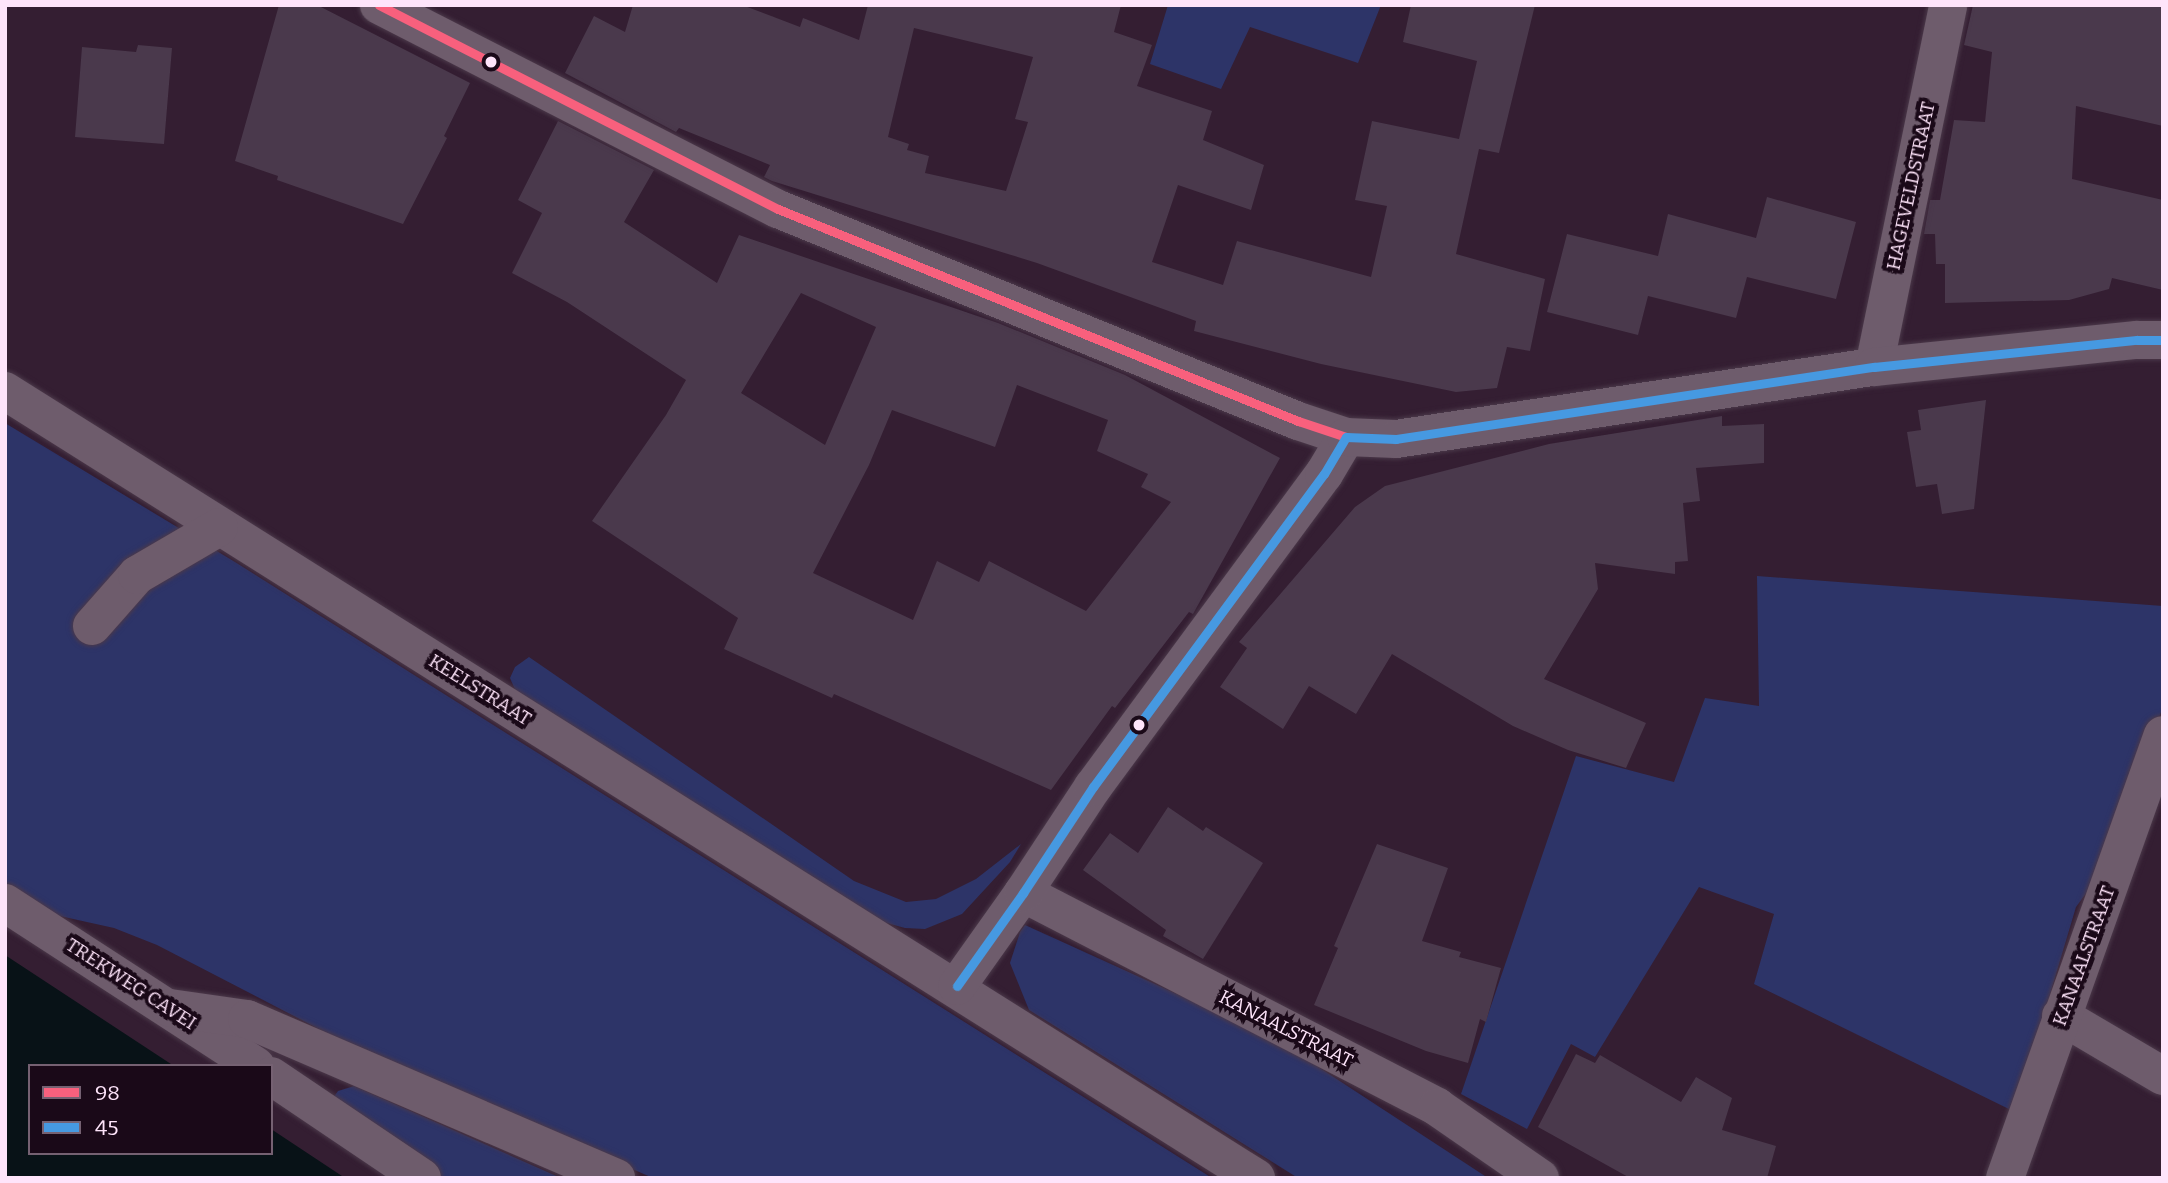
<!DOCTYPE html>
<style>
body{margin:0}
#map{position:relative;width:2168px;height:1183px;overflow:hidden;background:#341e32;font-family:Bitter,serif}
div>[style]{position:absolute}
[style*='--x']{left:calc(var(--x)*1px);top:calc(var(--y)*1px);width:calc(var(--w)*1px);rotate:calc(var(--a)*1deg)}
.green>*{inset:0;background:#2d3468}
.water>*{inset:0;background:#081217}
.building>*{inset:0;background:#4a394c}
.roads{filter:drop-shadow(0 0 2px #4b394a) drop-shadow(0 0 2px #4b394a)}
.minor>*{height:38px;margin:-19px;padding:0 19px;transform-origin:19px;border-radius:19px;background:#6e5c6c}
.bus-1>*{height:9px;margin:-4.5px;padding:0 4.5px;transform-origin:4.5px;border-radius:4.5px;background:#f8607d}
.bus-2>*{height:9px;margin:-4.5px;padding:0 4.5px;transform-origin:4.5px;border-radius:4.5px;background:#4699e1}
.dots>*{width:19px;height:19px;translate:-50% -50%;box-sizing:border-box;border:4px solid #1a0918;border-radius:50%}
span{translate:-50% -50%;white-space:nowrap;text-align:center;line-height:1.15;-webkit-text-stroke:7px #1a0918;paint-order:stroke}
.street-label{font-size:19px;color:#fee4fa}
.frame{position:absolute;inset:0;border:7px solid #fee4fa;pointer-events:none}
.legend{position:absolute;left:28px;top:1064px;width:245px;height:91px;box-sizing:border-box;background:#1a0918;border:2px solid #756172;margin:0;padding:9px 12px;list-style:none;font-size:21px;color:#fee4fa}
.legend li{display:flex;align-items:center;gap:14px;height:35px}
.legend b{width:35px;border:2px solid #756172}
</style>
<div id="map">
<div class="green">
<div style="clip-path:polygon(1168px 5px,1381px 5px,1358px 63px,1250px 27px,1221px 89px,1150px 64px)"></div>
<div style="clip-path:polygon(5px 423px,235px 562px,1212px 1178px,653px 1178px,371px 1056px,157px 945px,114px 928px,10px 905px,5px 901px)"></div>
<div style="clip-path:polygon(1757px 576px,2163px 606px,2163px 707px,2101px 873px,2076px 907px,2015px 1112px,1754px 984px,1774px 914px,1699px 887px,1595px 1057px,1571px 1044px,1527px 1129px,1461px 1094px,1576px 756px,1674px 782px,1705px 698px,1759px 706px)"></div>
<div style="clip-path:polygon(529px 657px,854px 881px,906px 902px,936px 899px,976px 879px,1021px 844px,1010px 862px,962px 914px,925px 929px,905px 928px,883px 922px,516px 692px,510px 678px,515px 667px)"></div>
<div style="clip-path:polygon(1025px 925px,1274px 1038px,1488px 1178px,1298px 1178px,1029px 1010px,1010px 963px,1020px 932px)"></div>
<div style="clip-path:polygon(354px 1086px,415px 1113px,561px 1178px,431px 1178px,330px 1102px,338px 1091px)"></div>
</div>
<div class="water">
<div style="clip-path:polygon(5px 955px,174px 1066px,30px 1066px,30px 1153px,271px 1153px,271px 1129px,345px 1178px,5px 1178px)"></div>
</div>
<div class="building">
<div style="clip-path:polygon(279px 5px,317px 5px,470px 83px,444px 136px,447px 138px,403px 224px,277px 180px,278px 176px,235px 161px)"></div>
<div style="clip-path:polygon(evenodd,633px 5px,742px 5px,800px 27px,803px 18px,859px 40px,868px 5px,1121px 5px,1114px 32px,1152px 45px,1137px 86px,1212px 111px,1203px 140px,1264px 165px,1251px 210px,1178px 185px,1152px 262px,1223px 285px,1237px 241px,1371px 277px,1387px 206px,1355px 200px,1372px 121px,1459px 139px,1477px 61px,1403px 42px,1411px 5px,1535px 5px,1499px 153px,1479px 149px,1456px 254px,1545px 279px,1530px 351px,1507px 347px,1497px 388px,1456px 392px,1321px 364px,1194px 331px,1196px 321px,1037px 263px,772px 181px,764px 177px,770px 165px,679px 128px,676px 132px,565px 73px,594px 16px,625px 32px,633px 5px,914px 28px,1033px 57px,1015px 119px,1028px 122px,1006px 191px,925px 173px,929px 156px,907px 150px,909px 144px,888px 137px,914px 28px)"></div>
<div style="clip-path:polygon(1973px 5px,2163px 5px,2163px 126px,2076px 106px,2072px 179px,2163px 200px,2163px 290px,2112px 278px,2109px 289px,2069px 300px,1945px 303px,1945px 264px,1936px 264px,1935px 234px,1924px 234px,1930px 200px,1940px 200px,1954px 120px,1985px 122px,1992px 52px,1964px 45px)"></div>
<div style="clip-path:polygon(138px 45px,172px 48px,164px 144px,75px 137px,82px 47px,136px 52px)"></div>
<div style="clip-path:polygon(evenodd,558px 121px,654px 170px,624px 222px,717px 283px,739px 235px,998px 323px,1125px 375px,1280px 458px,1193px 614px,1189px 612px,1115px 708px,1112px 706px,1051px 790px,834px 694px,832px 698px,724px 649px,738px 618px,592px 521px,666px 415px,686px 380px,567px 302px,512px 273px,542px 213px,518px 200px,558px 121px,801px 293px,876px 327px,825px 445px,741px 393px,801px 293px,558px 121px,1017px 385px,1108px 420px,1097px 451px,1148px 474px,1141px 487px,1171px 502px,1086px 611px,989px 561px,979px 582px,937px 561px,913px 620px,813px 573px,869px 465px,892px 410px,995px 447px,1017px 385px)"></div>
<div style="clip-path:polygon(1767px 197px,1856px 222px,1836px 299px,1747px 277px,1736px 318px,1648px 296px,1638px 335px,1547px 312px,1567px 234px,1658px 256px,1668px 214px,1756px 238px)"></div>
<div style="clip-path:polygon(1986px 400px,1974px 509px,1942px 514px,1937px 484px,1916px 487px,1907px 432px,1921px 430px,1918px 410px)"></div>
<div style="clip-path:polygon(1722px 416px,1722px 426px,1764px 424px,1764px 463px,1696px 468px,1700px 501px,1683px 503px,1688px 561px,1675px 562px,1675px 574px,1595px 563px,1598px 589px,1544px 679px,1646px 723px,1626px 768px,1568px 750px,1513px 726px,1392px 654px,1356px 714px,1309px 686px,1283px 729px,1220px 687px,1247px 648px,1239px 642px,1355px 507px,1385px 486px,1549px 444px)"></div>
<div style="clip-path:polygon(1168px 807px,1203px 831px,1206px 827px,1263px 863px,1203px 959px,1163px 936px,1166px 930px,1083px 870px,1110px 833px,1138px 853px)"></div>
<div style="clip-path:polygon(1377px 844px,1448px 868px,1422px 941px,1461px 952px,1459px 957px,1501px 968px,1486px 1022px,1480px 1019px,1468px 1063px,1426px 1051px,1314px 1005px,1338px 948px,1334px 946px)"></div>
<div style="clip-path:polygon(1576px 1054px,1595px 1063px,1600px 1055px,1681px 1102px,1696px 1077px,1732px 1098px,1722px 1130px,1776px 1146px,1767px 1178px,1630px 1178px,1538px 1127px)"></div>
</div>
<div class="roads">
<div class="minor">
<div style="--x:379;--y:5;--w:448;--a:27.1"></div>
<div style="--x:778;--y:209;--w:562;--a:22.18"></div>
<div style="--x:1298;--y:421;--w:51;--a:18.4"></div>
<div style="--x:1874;--y:367;--w:369;--a:-78.4"></div>
<div style="--x:5;--y:391;--w:1478;--a:32.17"></div>
<div style="--x:92;--y:626;--w:68;--a:-48.6"></div>
<div style="--x:137;--y:575;--w:95;--a:-30.3"></div>
<div style="--x:1023;--y:893;--w:466;--a:27.3"></div>
<div style="--x:1437;--y:1107;--w:125;--a:34.6"></div>
<div style="--x:5;--y:903;--w:299;--a:33"></div>
<div style="--x:957;--y:986;--w:114;--a:-54.6"></div>
<div style="--x:1023;--y:893;--w:127;--a:-56.6"></div>
<div style="--x:1093;--y:787;--w:389;--a:-53.6"></div>
<div style="--x:1324;--y:474;--w:43;--a:-59.3"></div>
<div style="--x:1346;--y:437;--w:50;--a:2.3"></div>
<div style="--x:1396;--y:439;--w:483;--a:-8.6"></div>
<div style="--x:1874;--y:367;--w:264;--a:-5.9"></div>
<div style="--x:2137;--y:340;--w:26;--a:0"></div>
<div style="--x:170;--y:1008;--w:78;--a:8.1"></div>
<div style="--x:247;--y:1019;--w:402;--a:23.3"></div>
<div style="--x:2061;--y:1016;--w:118;--a:30.5"></div>
<div style="--x:271;--y:1076;--w:182;--a:34"></div>
<div style="--x:2005;--y:1178;--w:470;--a:-70.4"></div>
</div>
</div>
<div class="bus-1">
<div style="--x:379;--y:5;--w:448;--a:27.1"></div>
<div style="--x:778;--y:209;--w:562;--a:22.18"></div>
<div style="--x:1298;--y:421;--w:51;--a:18.4"></div>
</div>
<div class="bus-2">
<div style="--x:957;--y:986;--w:114;--a:-54.6"></div>
<div style="--x:1023;--y:893;--w:127;--a:-56.6"></div>
<div style="--x:1093;--y:787;--w:389;--a:-53.6"></div>
<div style="--x:1324;--y:474;--w:43;--a:-59.3"></div>
<div style="--x:1346;--y:437;--w:50;--a:2.3"></div>
<div style="--x:1396;--y:439;--w:483;--a:-8.6"></div>
<div style="--x:1874;--y:367;--w:264;--a:-5.9"></div>
<div style="--x:2137;--y:340;--w:26;--a:0"></div>
</div>
<div class="dots">
<div style="left:491px;top:62px;background:#fee4fa"></div>
<div style="left:1139px;top:725px;background:#fee4fa"></div>
</div>
<div class="street-label">
<span style="left:1911px;top:186px;rotate:-78deg">HAGEVELDSTRAAT</span>
<span style="left:480px;top:690px;rotate:32deg">KEELSTRAAT</span>
<span style="left:2084px;top:956px;rotate:-70deg">KANAALSTRAAT</span>
<span style="left:131px;top:984px;rotate:33deg">TREKWEG CAVEI</span>
<span style="left:1286px;top:1029px;rotate:27deg">KANAALSTRAAT</span>
</div>
<div class="frame"></div>
<ul class="legend">
<li><b style="height:9px;background:#f8607d"></b>98</li>
<li><b style="height:9px;background:#4699e1"></b>45</li>
</ul>
</div>
